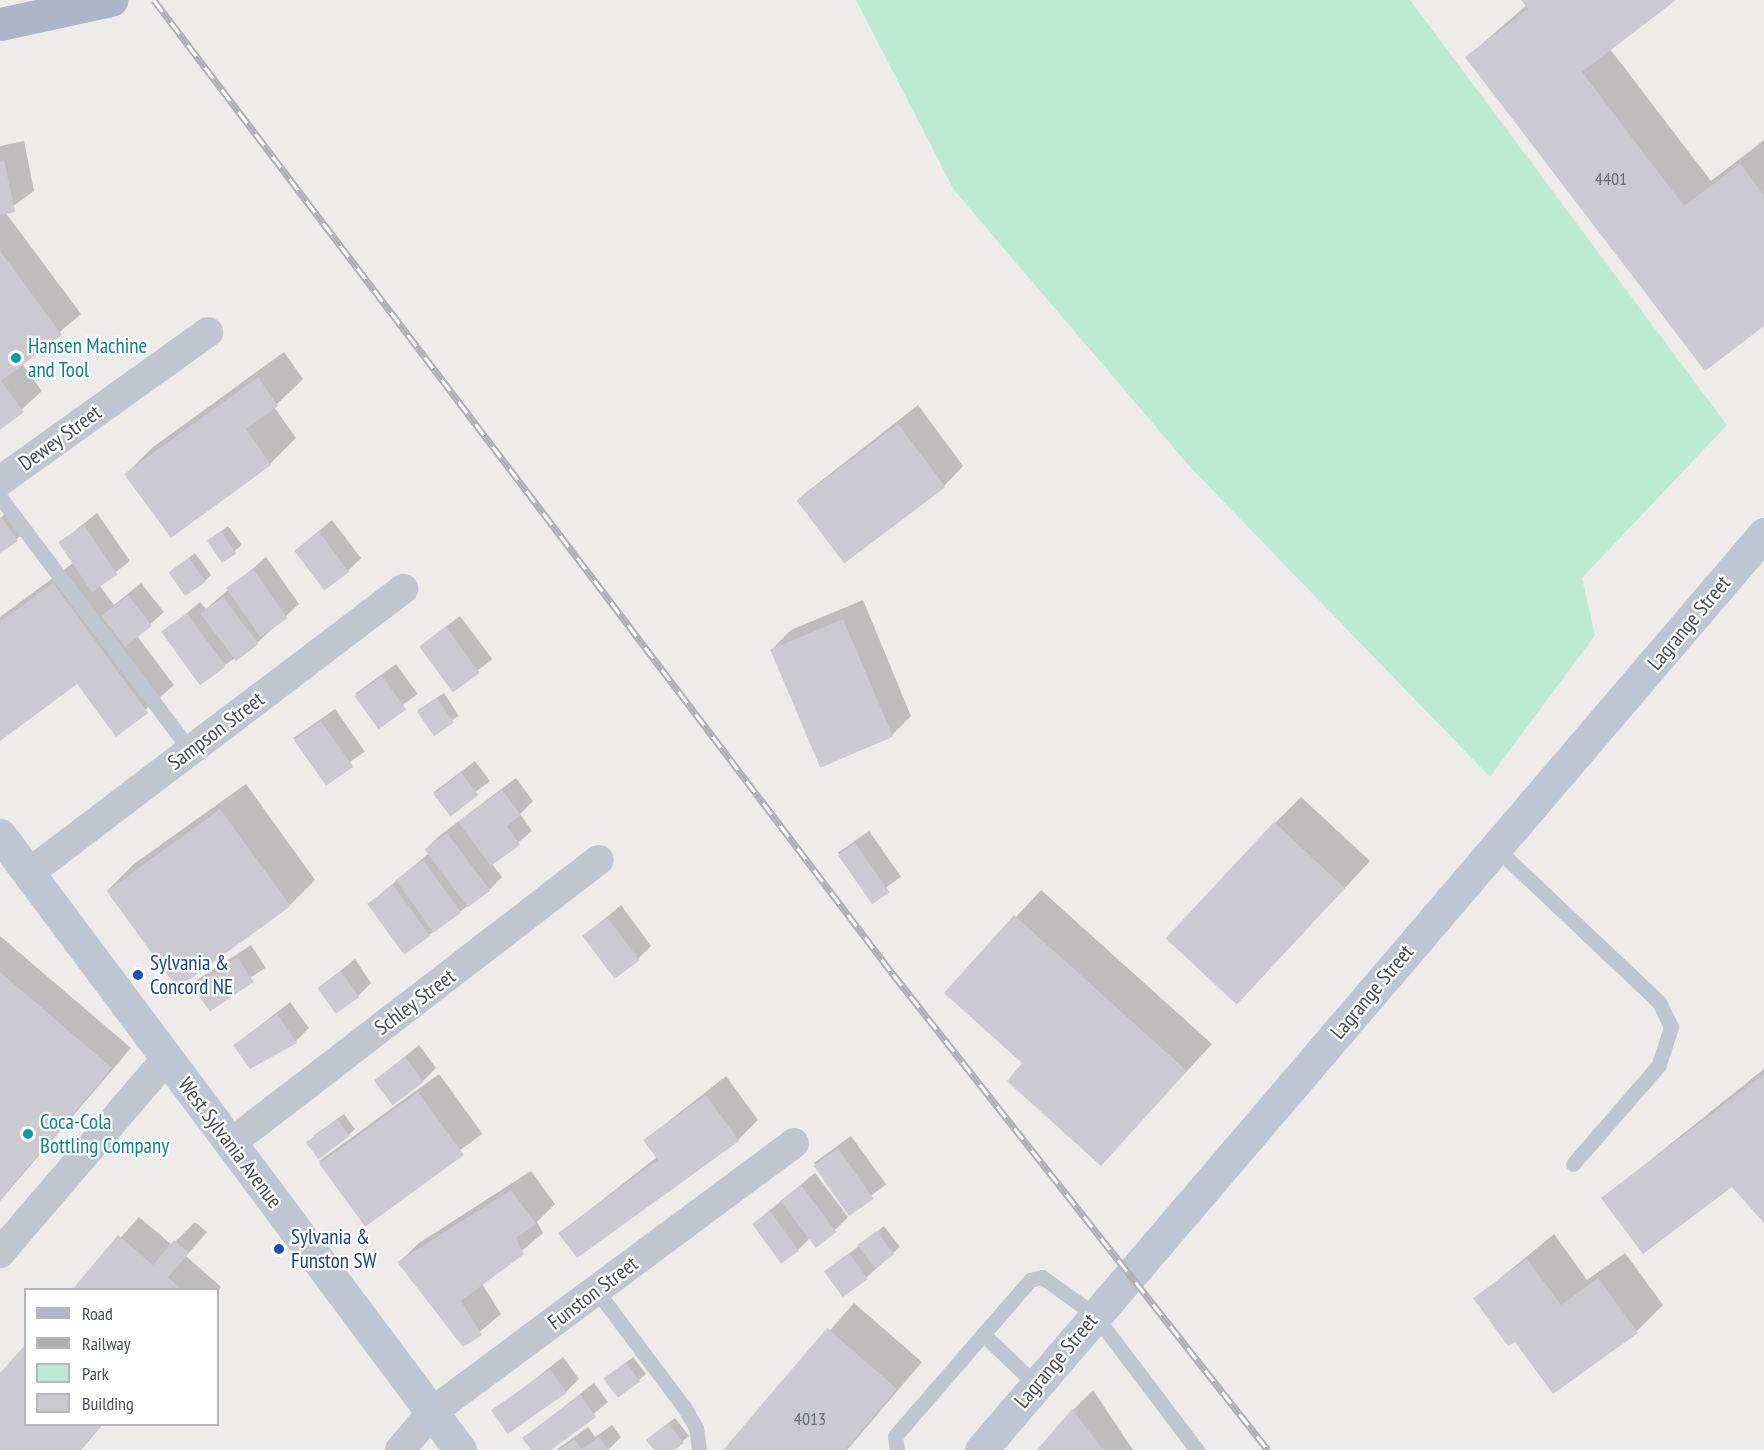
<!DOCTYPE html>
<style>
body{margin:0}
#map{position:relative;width:1764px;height:1450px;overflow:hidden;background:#eeeceb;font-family:"PT Sans Narrow",sans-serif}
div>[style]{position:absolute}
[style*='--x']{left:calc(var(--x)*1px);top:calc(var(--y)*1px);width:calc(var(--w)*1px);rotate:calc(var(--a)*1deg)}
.green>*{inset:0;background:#bcead5}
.shadow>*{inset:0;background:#0003;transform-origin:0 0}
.building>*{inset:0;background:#cacad0;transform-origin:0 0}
.lane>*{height:15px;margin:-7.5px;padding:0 7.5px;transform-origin:7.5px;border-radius:7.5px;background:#c0c5d0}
.street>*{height:30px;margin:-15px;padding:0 15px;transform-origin:15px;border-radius:15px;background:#c0c5d0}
.secondary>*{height:33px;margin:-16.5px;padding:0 16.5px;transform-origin:16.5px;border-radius:16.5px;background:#bfc6d3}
.primary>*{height:33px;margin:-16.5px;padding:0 16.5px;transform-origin:16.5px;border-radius:16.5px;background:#adb6c9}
.rail>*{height:7px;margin-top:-3.5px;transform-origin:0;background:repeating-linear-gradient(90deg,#fff 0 14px,#aeb0b5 0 28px);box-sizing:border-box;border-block:2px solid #aeb0b5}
.dots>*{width:16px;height:16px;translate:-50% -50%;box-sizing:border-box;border:3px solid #fff;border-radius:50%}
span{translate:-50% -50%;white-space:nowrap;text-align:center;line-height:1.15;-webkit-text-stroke:4.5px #fff;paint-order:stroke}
.number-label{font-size:18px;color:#676c75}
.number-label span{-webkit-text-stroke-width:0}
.culture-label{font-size:21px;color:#0d838f}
.left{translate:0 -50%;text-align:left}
.street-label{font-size:21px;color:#464c57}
.transit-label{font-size:21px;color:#164399}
.legend{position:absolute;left:24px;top:1288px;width:195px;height:138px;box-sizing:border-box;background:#fff;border:2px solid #b5b7bc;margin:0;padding:8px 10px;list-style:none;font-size:18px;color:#464c57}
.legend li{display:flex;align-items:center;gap:12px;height:30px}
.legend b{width:30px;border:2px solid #b5b7bc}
</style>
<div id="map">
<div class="green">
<div style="clip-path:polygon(856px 0,1410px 0,1727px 425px,1582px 578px,1595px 635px,1490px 777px,1191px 468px,954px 190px)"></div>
</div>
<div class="shadow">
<div style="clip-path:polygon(1523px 0,1674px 0,1610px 49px,1711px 181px,1764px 140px,1764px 326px,1467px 57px,1527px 5px)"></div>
<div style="clip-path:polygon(24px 141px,34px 191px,5px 212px,81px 314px,22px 364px,42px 391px,0 429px,0 146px)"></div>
<div style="clip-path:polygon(284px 352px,303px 379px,274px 407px,296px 438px,270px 464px,171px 536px,126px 474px,152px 448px)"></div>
<div style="clip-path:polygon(918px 405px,963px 466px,944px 486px,798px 499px)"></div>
<div style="clip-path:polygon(8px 512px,23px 534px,0 551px,0 518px)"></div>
<div style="clip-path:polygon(97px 513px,130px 561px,99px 585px,114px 605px,141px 583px,164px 612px,137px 636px,174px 685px,116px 735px,77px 682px,0 739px,0 617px,73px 563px,60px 543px)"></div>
<div style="clip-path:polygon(332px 520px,361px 558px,348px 571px,296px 550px)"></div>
<div style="clip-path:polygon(228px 526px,242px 545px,222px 561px,215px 536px)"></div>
<div style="clip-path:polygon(195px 553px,211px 575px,205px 581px,170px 572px)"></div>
<div style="clip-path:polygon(266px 557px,299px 604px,257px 643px,200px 682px,163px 633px,200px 602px,206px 609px)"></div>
<div style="clip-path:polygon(863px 600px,911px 716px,891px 736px,771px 650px,791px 630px)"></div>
<div style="left:460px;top:616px;width:54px;height:49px;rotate:53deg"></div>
<div style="left:396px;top:664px;width:37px;height:50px;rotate:54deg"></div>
<div style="left:444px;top:693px;width:27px;height:31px;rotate:57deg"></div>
<div style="left:335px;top:709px;width:52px;height:51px;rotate:55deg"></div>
<div style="left:475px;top:761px;width:25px;height:52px;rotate:53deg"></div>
<div style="clip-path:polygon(516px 778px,533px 801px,520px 814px,532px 831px,492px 864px,502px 877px,489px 890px,429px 935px,369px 904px,429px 853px,426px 849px,439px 836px)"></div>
<div style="clip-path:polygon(246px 784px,315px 880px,289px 906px,108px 890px,134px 864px)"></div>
<div style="clip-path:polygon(1301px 797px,1370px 861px,1238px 1003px,1275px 823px)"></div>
<div style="left:869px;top:831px;width:56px;height:38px;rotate:55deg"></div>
<div style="clip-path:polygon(1041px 890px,1212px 1044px,1101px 1164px,1025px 1063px,946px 993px)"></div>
<div style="clip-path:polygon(621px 905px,651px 946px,638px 959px,584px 936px)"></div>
<div style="clip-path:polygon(0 936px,131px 1048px,0 1201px)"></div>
<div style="left:251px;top:945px;width:27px;height:71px;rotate:57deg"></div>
<div style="clip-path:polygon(355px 959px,371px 983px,358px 996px,319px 988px)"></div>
<div style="clip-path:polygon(290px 1002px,309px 1028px,296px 1041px,235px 1045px)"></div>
<div style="clip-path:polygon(419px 1045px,436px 1068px,423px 1081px,375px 1081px)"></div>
<div style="clip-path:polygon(1764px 1069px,1764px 1221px,1732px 1185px,1603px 1198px)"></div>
<div style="left:439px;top:1074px;width:74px;height:148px;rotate:54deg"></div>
<div style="clip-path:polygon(726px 1076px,758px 1120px,738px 1140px,560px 1233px,657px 1157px,645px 1140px)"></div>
<div style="clip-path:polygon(344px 1114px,355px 1129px,349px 1135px,313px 1136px)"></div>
<div style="left:851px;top:1136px;width:60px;height:46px;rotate:54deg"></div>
<div style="clip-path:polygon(531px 1171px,555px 1204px,537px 1222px,543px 1233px,482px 1284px,501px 1314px,464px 1345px,399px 1262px,419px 1243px)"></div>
<div style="clip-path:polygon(815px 1173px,848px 1217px,835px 1230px,815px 1245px,810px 1238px,798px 1250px,753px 1224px)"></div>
<div style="clip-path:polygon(139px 1217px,172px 1245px,195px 1222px,207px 1232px,186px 1256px,221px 1287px,218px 1292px,74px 1290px)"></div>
<div style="clip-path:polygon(884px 1226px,900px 1247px,867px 1277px,826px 1272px)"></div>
<div style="clip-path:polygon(1554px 1234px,1587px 1280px,1625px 1253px,1663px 1305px,1637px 1331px,1553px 1392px,1515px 1340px,1475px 1299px)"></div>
<div style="clip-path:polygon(854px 1303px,922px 1362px,847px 1450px,725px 1450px)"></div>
<div style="clip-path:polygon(563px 1357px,579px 1379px,566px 1392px,494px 1411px)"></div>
<div style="clip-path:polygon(633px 1357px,646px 1374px,639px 1380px,612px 1373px)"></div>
<div style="clip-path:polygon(0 1376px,26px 1424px,103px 1424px,81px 1450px,0 1450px)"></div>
<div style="clip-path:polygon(594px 1383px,608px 1402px,549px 1450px,532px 1450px,524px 1438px)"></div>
<div style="clip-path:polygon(1093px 1390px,1133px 1450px,1039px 1450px,1073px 1410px)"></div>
<div style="clip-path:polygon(675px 1418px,689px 1436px,672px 1450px,656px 1450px,654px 1434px)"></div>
<div style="clip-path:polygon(612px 1425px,621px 1437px,608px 1450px,556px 1450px,588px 1427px,595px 1437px)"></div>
</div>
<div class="building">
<div style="clip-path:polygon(1521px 0,1676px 0,1582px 72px,1684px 206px,1740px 164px,1764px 195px,1764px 326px,1705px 371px,1465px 57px,1528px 9px)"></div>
<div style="clip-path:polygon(4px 160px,15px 212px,0 215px,0 161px)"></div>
<div style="clip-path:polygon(0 251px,62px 335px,1px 381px,24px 412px,0 430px)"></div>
<div style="clip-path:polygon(258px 377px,278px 406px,246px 429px,271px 465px,171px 538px,124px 474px)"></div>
<div style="left:898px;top:424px;width:79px;height:127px;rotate:53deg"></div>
<div style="clip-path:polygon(1px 517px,18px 541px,0 553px,0 518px)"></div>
<div style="left:84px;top:525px;width:60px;height:31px;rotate:56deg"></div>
<div style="left:221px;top:531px;width:27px;height:17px;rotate:56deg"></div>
<div style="left:319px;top:532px;width:50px;height:31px;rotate:53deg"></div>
<div style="left:189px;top:558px;width:29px;height:25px;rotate:55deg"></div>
<div style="left:253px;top:569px;width:60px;height:33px;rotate:55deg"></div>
<div style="clip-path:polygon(53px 583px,148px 713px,116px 737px,77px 684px,0 741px,0 622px)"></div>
<div style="left:128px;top:595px;width:39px;height:34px;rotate:52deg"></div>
<div style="left:223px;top:597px;width:59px;height:28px;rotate:53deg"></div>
<div style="left:187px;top:613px;width:66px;height:32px;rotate:54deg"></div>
<div style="left:843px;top:619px;width:128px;height:79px;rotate:67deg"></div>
<div style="left:446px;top:627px;width:57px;height:33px;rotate:54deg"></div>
<div style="left:382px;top:676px;width:41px;height:34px;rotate:54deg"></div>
<div style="left:437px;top:698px;width:30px;height:24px;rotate:56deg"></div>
<div style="left:321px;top:721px;width:56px;height:33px;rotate:55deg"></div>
<div style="left:461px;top:773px;width:28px;height:35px;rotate:52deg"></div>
<div style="clip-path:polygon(502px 790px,521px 815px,507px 826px,520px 845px,491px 866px,458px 822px)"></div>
<div style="left:220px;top:809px;width:120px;height:140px;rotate:54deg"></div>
<div style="left:1274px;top:822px;width:97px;height:159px;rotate:43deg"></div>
<div style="left:447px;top:833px;width:72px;height:28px;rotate:53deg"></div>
<div style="left:855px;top:843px;width:60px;height:21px;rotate:55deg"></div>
<div style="left:423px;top:860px;width:65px;height:34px;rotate:54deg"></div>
<div style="left:393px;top:885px;width:63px;height:32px;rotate:54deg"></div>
<div style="clip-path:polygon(1014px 915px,1187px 1071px,1101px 1166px,1007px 1081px,1022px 1063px,944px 993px)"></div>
<div style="left:607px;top:917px;width:54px;height:31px;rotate:53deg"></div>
<div style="left:237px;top:957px;width:30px;height:53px;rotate:56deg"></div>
<div style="left:341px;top:971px;width:32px;height:29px;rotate:55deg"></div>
<div style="clip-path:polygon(0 972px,112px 1068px,0 1200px)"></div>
<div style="clip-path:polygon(277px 1014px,297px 1043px,250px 1069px,233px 1045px)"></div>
<div style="left:405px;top:1057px;width:31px;height:39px;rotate:53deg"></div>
<div style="clip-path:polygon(1764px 1074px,1764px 1223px,1732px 1187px,1643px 1254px,1601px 1198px)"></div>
<div style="left:418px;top:1092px;width:78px;height:122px;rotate:54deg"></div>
<div style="clip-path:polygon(706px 1095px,739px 1141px,577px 1258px,558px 1233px,658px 1160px,643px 1140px)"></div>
<div style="left:337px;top:1119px;width:21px;height:39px;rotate:53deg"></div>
<div style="left:838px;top:1148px;width:62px;height:30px;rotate:55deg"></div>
<div style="left:801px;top:1185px;width:59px;height:26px;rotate:53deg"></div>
<div style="clip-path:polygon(511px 1190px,536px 1224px,516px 1238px,524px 1254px,461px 1301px,482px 1335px,463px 1347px,397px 1262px)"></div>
<div style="left:770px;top:1211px;width:49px;height:22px;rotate:54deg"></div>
<div style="left:877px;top:1231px;width:29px;height:24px;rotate:54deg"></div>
<div style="clip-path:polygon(118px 1235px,153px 1265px,174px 1240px,189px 1253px,168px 1277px,182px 1290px,72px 1290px)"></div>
<div style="left:849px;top:1253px;width:32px;height:31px;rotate:54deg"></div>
<div style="clip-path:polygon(1527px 1259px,1561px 1305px,1598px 1278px,1638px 1333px,1553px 1394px,1515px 1342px,1508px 1346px,1473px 1298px)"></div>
<div style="clip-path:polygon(827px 1328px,897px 1389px,845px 1450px,723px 1450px)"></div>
<div style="clip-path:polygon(26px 1344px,26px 1424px,102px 1424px,80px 1450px,0 1450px,0 1373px)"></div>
<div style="left:626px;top:1362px;width:24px;height:28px;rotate:54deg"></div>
<div style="left:550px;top:1369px;width:29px;height:72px;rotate:55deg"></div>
<div style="clip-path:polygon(580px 1395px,596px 1417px,551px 1450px,531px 1450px,522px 1438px)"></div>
<div style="clip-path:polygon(1072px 1409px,1103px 1450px,1037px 1450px)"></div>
<div style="clip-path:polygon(668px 1423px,684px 1443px,674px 1450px,654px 1450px,646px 1440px)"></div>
<div style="clip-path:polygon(599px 1437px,608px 1450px,559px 1450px,574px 1439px,582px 1449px)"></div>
</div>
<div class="lane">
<div style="--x:0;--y:497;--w:316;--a:53.1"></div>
<div style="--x:1495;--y:847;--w:226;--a:43.4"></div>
<div style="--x:1659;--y:1002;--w:28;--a:64"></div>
<div style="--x:1671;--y:1027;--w:40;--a:108"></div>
<div style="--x:1659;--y:1065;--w:131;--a:131"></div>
<div style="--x:596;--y:1290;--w:146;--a:53.1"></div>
<div style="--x:684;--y:1407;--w:24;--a:60"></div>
<div style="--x:696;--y:1428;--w:22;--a:82"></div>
<div style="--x:983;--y:1334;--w:74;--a:43.9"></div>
<div style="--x:897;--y:1450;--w:14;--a:-98"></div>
<div style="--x:895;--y:1436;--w:206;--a:-49.1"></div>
<div style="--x:1030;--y:1280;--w:12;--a:-14"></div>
<div style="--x:1042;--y:1277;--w:64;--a:35.4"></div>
<div style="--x:1094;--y:1314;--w:171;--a:52.9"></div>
</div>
<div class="street">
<div style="--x:0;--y:481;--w:256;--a:-35.6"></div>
<div style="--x:29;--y:873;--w:470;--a:-37.2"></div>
<div style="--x:231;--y:1143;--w:464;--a:-37.6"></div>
<div style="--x:0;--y:1253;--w:257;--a:-49.4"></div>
<div style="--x:400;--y:1450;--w:50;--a:-49.9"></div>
<div style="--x:432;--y:1412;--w:451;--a:-36.6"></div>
</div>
<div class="secondary">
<div style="--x:0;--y:835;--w:768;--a:53.2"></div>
<div style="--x:981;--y:1450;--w:1205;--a:-49.48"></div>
</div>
<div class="primary">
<div style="--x:0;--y:24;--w:114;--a:-12.2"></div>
</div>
<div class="rail">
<div style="--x:154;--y:0;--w:1223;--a:52.81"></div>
<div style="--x:893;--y:974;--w:606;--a:51.77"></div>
</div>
<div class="dots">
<div style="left:16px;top:358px;background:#0f9aa8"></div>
<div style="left:138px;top:975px;background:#1a4fb4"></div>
<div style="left:28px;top:1134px;background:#0f9aa8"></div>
<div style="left:279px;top:1249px;background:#1a4fb4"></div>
</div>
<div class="number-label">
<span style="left:1611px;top:179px">4401</span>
<span style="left:810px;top:1419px">4013</span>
</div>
<div class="culture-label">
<span class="left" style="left:28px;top:358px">Hansen Machine<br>and Tool</span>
<span class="left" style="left:40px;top:1134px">Coca-Cola<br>Bottling Company</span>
</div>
<div class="street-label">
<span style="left:60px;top:438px;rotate:-36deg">Dewey Street</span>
<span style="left:1689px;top:623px;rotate:-50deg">Lagrange Street</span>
<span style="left:216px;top:731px;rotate:-37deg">Sampson Street</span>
<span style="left:1372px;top:992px;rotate:-50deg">Lagrange Street</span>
<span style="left:415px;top:1002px;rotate:-37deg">Schley Street</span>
<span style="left:230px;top:1143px;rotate:53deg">West Sylvania Avenue</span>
<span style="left:593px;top:1293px;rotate:-37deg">Funston Street</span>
<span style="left:1056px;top:1361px;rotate:-50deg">Lagrange Street</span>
</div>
<div class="transit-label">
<span class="left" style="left:150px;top:975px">Sylvania &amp;<br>Concord NE</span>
<span class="left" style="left:291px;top:1249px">Sylvania &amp;<br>Funston SW</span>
</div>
<ul class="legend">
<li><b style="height:8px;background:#adb6c9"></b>Road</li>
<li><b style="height:8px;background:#aeb0b5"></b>Railway</li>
<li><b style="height:16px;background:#bcead5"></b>Park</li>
<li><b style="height:16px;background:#cacad0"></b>Building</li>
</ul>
</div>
